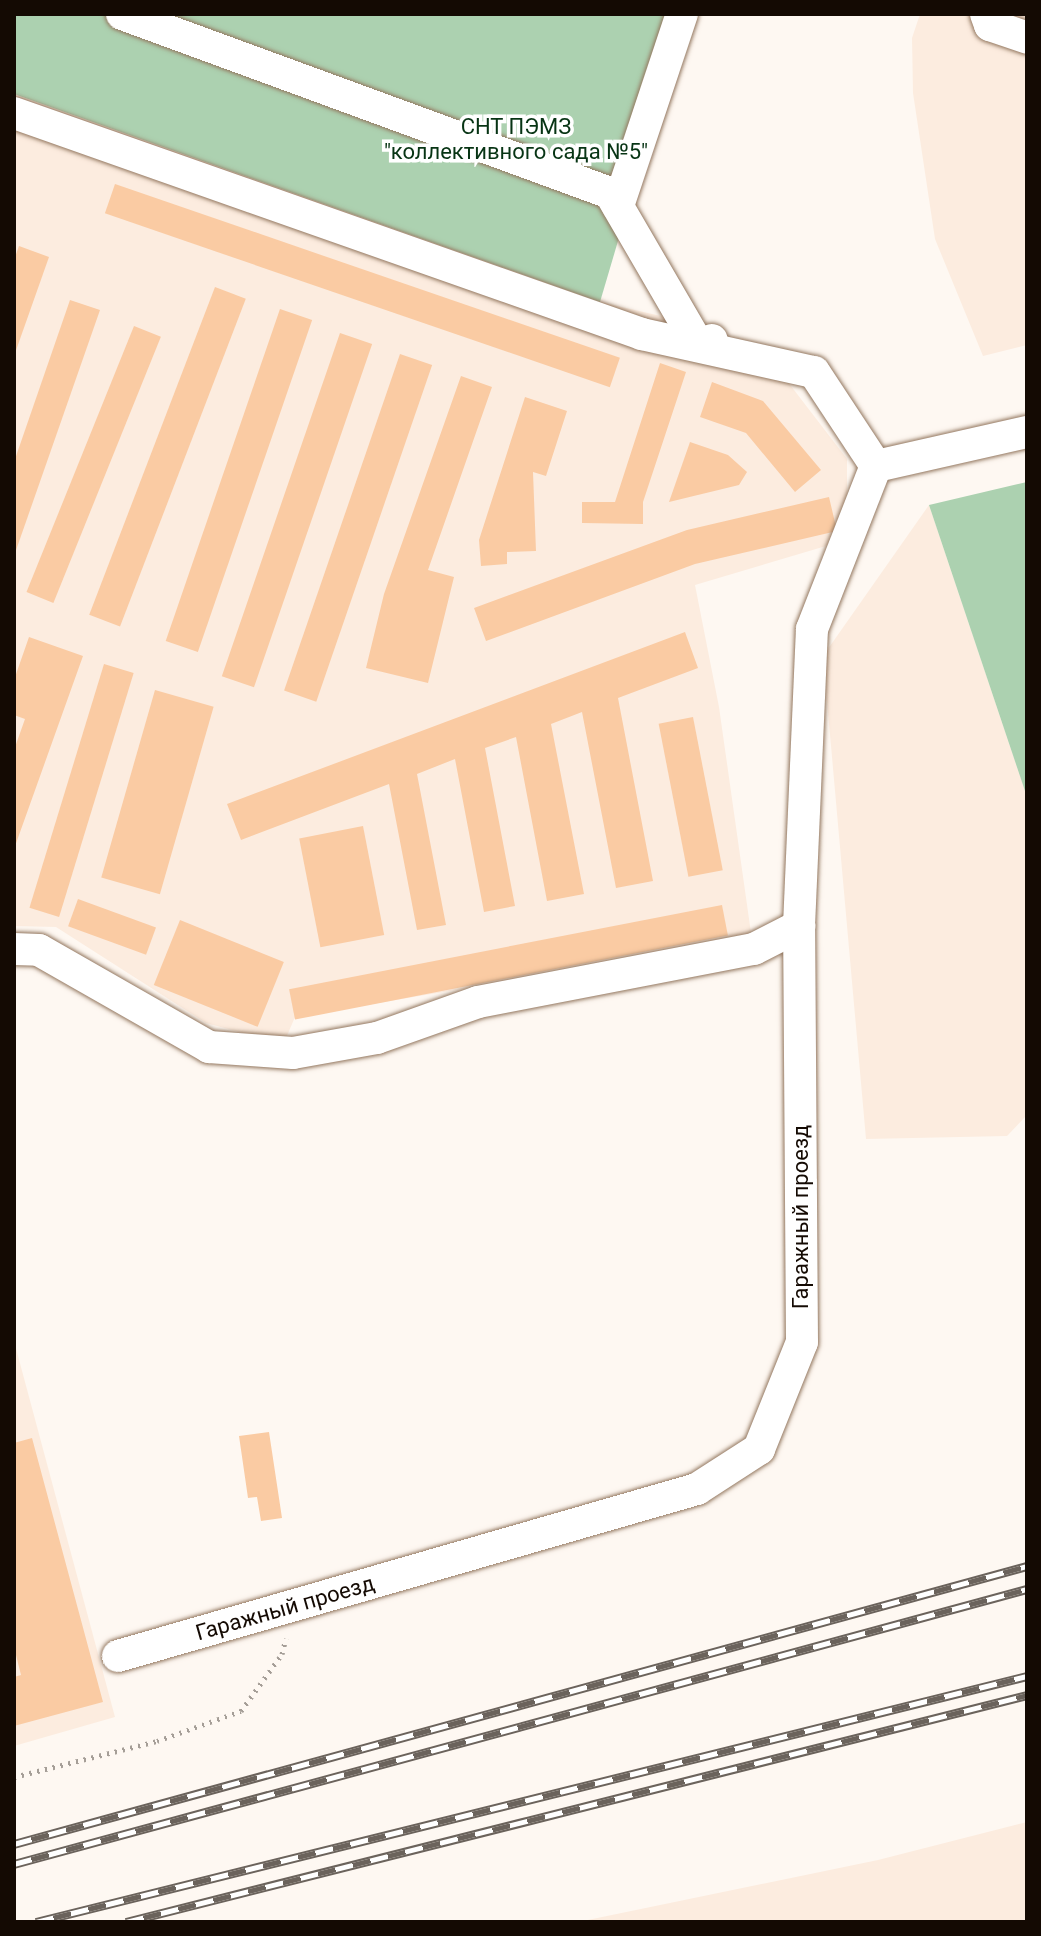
<!DOCTYPE html>
<meta charset="utf-8">
<style>
body{margin:0}
#map{position:relative;width:1041px;height:1936px;overflow:hidden;background:#fef8f2;font-family:Roboto,sans-serif}
div>[style]{position:absolute}
[style*='--x']{left:calc(var(--x)*1px);top:calc(var(--y)*1px);width:calc(var(--w)*1px);rotate:calc(var(--a)*1deg)}
.built>*{inset:0;background:#fcecdf}
.green>*{inset:0;background:#acd1b0}
.building>*{inset:0;background:#facba3;transform-origin:0 0}
.path>*{height:5px;margin-top:-2.5px;transform-origin:0;background:repeating-linear-gradient(90deg,#a59e97 0 2px,transparent 0 8px)}
.roads{filter:drop-shadow(0 0 2px #93775f) drop-shadow(0 0 2px #93775f)}
.minor>*{height:32px;margin:-16px;padding:0 16px;transform-origin:16px;border-radius:16px;background:#fff}
.rail>*{height:9px;margin-top:-4.5px;transform-origin:0;background:repeating-linear-gradient(90deg,#fff 0 18px,#6b635c 0 36px);box-sizing:border-box;border-block:2px solid #6b635c}
span{translate:-50% -50%;white-space:nowrap;text-align:center;line-height:1.15;-webkit-text-stroke:7px #fff;paint-order:stroke}
.park-label{font-size:22px;color:#073414}
.street-label{font-size:22px;color:#140a03}
.frame{position:absolute;inset:0;border:16px solid #140a03;pointer-events:none}
</style>
<div id="map">
<div class="built">
<div style="clip-path:polygon(920px 14px,1027px 14px,1027px 345px,983px 356px,935px 239px,913px 93px,912px 38px)"></div>
<div style="clip-path:polygon(14px 94px,600px 302px,678px 320px,781px 373px,847px 459px,847px 523px,826px 546px,695px 585px,719px 707px,752px 940px,295px 1017px,286px 1038px,269px 1040px,206px 1023px,56px 927px,14px 926px)"></div>
<div style="clip-path:polygon(929px 505px,1027px 797px,1027px 1115px,1007px 1136px,866px 1139px,823px 656px)"></div>
<div style="clip-path:polygon(14px 1341px,115px 1717px,14px 1746px)"></div>
<div style="clip-path:polygon(1027px 1822px,1027px 1922px,578px 1922px,878px 1860px)"></div>
</div>
<div class="green">
<div style="clip-path:polygon(14px 14px,685px 14px,600px 302px,14px 94px)"></div>
<div style="clip-path:polygon(1027px 482px,1027px 797px,929px 505px)"></div>
</div>
<div class="building">
<div style="left:115px;top:184px;width:534px;height:31px;rotate:19deg"></div>
<div style="clip-path:polygon(19px 246px,49px 257px,14px 356px,14px 260px)"></div>
<div style="left:215px;top:287px;width:33px;height:351px;rotate:21deg"></div>
<div style="clip-path:polygon(70px 300px,100px 310px,14px 556px,14px 462px)"></div>
<div style="left:280px;top:309px;width:34px;height:351px;rotate:19deg"></div>
<div style="left:134px;top:326px;width:29px;height:287px;rotate:22deg"></div>
<div style="left:340px;top:333px;width:34px;height:363px;rotate:19deg"></div>
<div style="left:400px;top:354px;width:34px;height:356px;rotate:19deg"></div>
<div style="clip-path:polygon(660px 363px,686px 372px,643px 502px,643px 524px,582px 523px,582px 502px,615px 502px)"></div>
<div style="clip-path:polygon(461px 376px,492px 387px,428px 570px,454px 577px,428px 683px,366px 668px,384px 594px)"></div>
<div style="clip-path:polygon(712px 382px,763px 401px,821px 470px,795px 492px,746px 433px,700px 417px)"></div>
<div style="clip-path:polygon(525px 397px,567px 411px,546px 476px,533px 472px,536px 551px,507px 552px,507px 564px,481px 566px,479px 540px)"></div>
<div style="clip-path:polygon(690px 442px,728px 455px,747px 472px,739px 485px,669px 502px)"></div>
<div style="clip-path:polygon(829px 497px,837px 531px,695px 564px,486px 641px,474px 608px,687px 530px)"></div>
<div style="clip-path:polygon(685px 632px,698px 668px,618px 698px,653px 881px,616px 888px,582px 712px,551px 724px,584px 894px,547px 901px,516px 737px,485px 748px,515px 906px,484px 912px,455px 759px,417px 774px,446px 925px,417px 930px,389px 784px,241px 840px,227px 804px)"></div>
<div style="clip-path:polygon(29px 637px,83px 656px,14px 849px,14px 750px,25px 719px,14px 715px,14px 680px)"></div>
<div style="left:104px;top:664px;width:31px;height:255px;rotate:17deg"></div>
<div style="left:155px;top:690px;width:61px;height:195px;rotate:16deg"></div>
<div style="left:693px;top:717px;width:156px;height:35px;rotate:79deg"></div>
<div style="left:363px;top:826px;width:111px;height:65px;rotate:79deg"></div>
<div style="left:78px;top:899px;width:83px;height:29px;rotate:20deg"></div>
<div style="left:722px;top:905px;width:31px;height:441px;rotate:79deg"></div>
<div style="left:180px;top:920px;width:112px;height:70px;rotate:22deg"></div>
<div style="clip-path:polygon(269px 1432px,282px 1518px,261px 1521px,257px 1497px,248px 1498px,239px 1436px)"></div>
<div style="clip-path:polygon(32px 1438px,103px 1702px,14px 1726px,14px 1677px,21px 1675px,14px 1647px,14px 1443px)"></div>
</div>
<div class="path">
<div style="--x:14;--y:1777;--w:147;--a:-14.1"></div>
<div style="--x:157;--y:1741;--w:89;--a:-19.7"></div>
<div style="--x:241;--y:1711;--w:70;--a:-54.3"></div>
<div style="--x:282;--y:1654;--w:16;--a:-76"></div>
</div>
<div class="roads">
<div class="minor">
<div style="--x:122;--y:14;--w:520;--a:20.14"></div>
<div style="--x:610;--y:193;--w:177;--a:59.8"></div>
<div style="--x:699;--y:346;--w:14;--a:-25"></div>
<div style="--x:986;--y:14;--w:12;--a:70"></div>
<div style="--x:990;--y:25;--w:39;--a:19"></div>
<div style="--x:14;--y:113;--w:666;--a:19.39"></div>
<div style="--x:642;--y:334;--w:176;--a:12.5"></div>
<div style="--x:814;--y:372;--w:113;--a:56.6"></div>
<div style="--x:618;--y:206;--w:202;--a:-71.6"></div>
<div style="--x:14;--y:949;--w:25;--a:2"></div>
<div style="--x:39;--y:950;--w:196;--a:29.7"></div>
<div style="--x:209;--y:1047;--w:84;--a:4.1"></div>
<div style="--x:293;--y:1053;--w:85;--a:-10.1"></div>
<div style="--x:377;--y:1038;--w:107;--a:-19.6"></div>
<div style="--x:478;--y:1002;--w:281;--a:-10.9"></div>
<div style="--x:754;--y:949;--w:51;--a:-27.1"></div>
<div style="--x:118;--y:1656;--w:603;--a:-16.09"></div>
<div style="--x:697;--y:1489;--w:74;--a:-32.8"></div>
<div style="--x:759;--y:1449;--w:115;--a:-68.1"></div>
<div style="--x:802;--y:1342;--w:416;--a:-90.4"></div>
<div style="--x:799;--y:926;--w:297;--a:-87.5"></div>
<div style="--x:812;--y:629;--w:175;--a:-68.6"></div>
<div style="--x:876;--y:466;--w:155;--a:-12.7"></div>
</div>
</div>
<div class="rail">
<div style="--x:14;--y:1844;--w:1050;--a:-15.35"></div>
<div style="--x:14;--y:1864;--w:1050;--a:-15.19"></div>
<div style="--x:36;--y:1922;--w:1021;--a:-13.94"></div>
<div style="--x:126;--y:1922;--w:929;--a:-14.14"></div>
</div>
<div class="park-label">
<span style="left:516px;top:139px">СНТ ПЭМЗ<br>"коллективного сада №5"</span>
</div>
<div class="street-label">
<span style="left:801px;top:1217px;rotate:-90deg">Гаражный проезд</span>
<span style="left:285px;top:1608px;rotate:-16deg">Гаражный проезд</span>
</div>
<div class="frame"></div>
</div>
